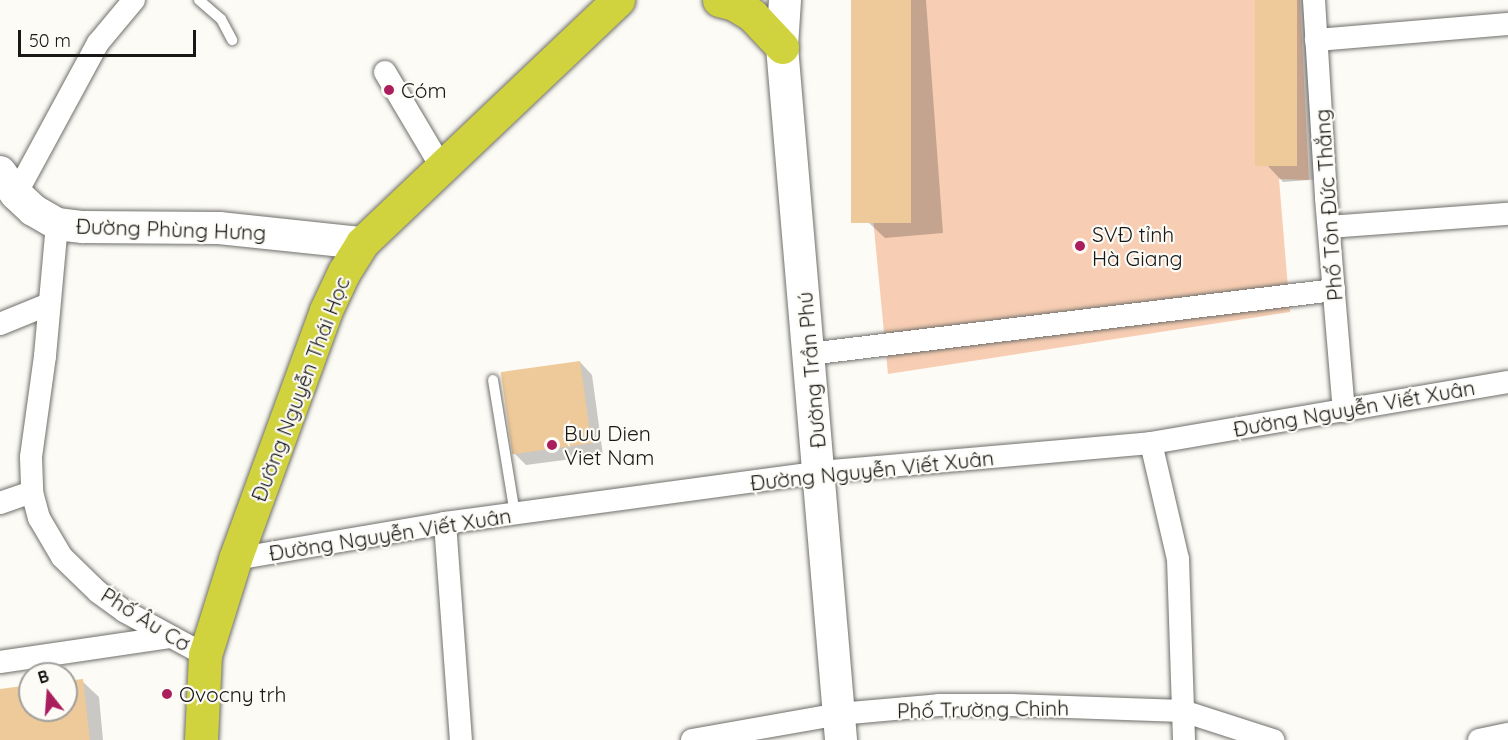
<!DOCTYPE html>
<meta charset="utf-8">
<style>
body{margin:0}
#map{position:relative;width:1508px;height:740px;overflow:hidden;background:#fcfbf6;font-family:Quicksand,sans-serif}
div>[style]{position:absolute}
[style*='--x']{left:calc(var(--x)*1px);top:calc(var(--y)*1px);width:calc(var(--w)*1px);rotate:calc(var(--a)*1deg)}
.green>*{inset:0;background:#f7ceb3}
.shadow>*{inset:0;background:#0003}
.building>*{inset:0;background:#eec999;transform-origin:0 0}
.roads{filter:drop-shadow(0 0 2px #706f6b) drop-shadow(0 0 2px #706f6b)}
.lane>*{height:10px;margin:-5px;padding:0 5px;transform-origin:5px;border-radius:5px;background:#fff}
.street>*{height:22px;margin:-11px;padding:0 11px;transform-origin:11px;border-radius:11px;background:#fff}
.secondary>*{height:32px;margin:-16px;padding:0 16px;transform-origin:16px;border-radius:16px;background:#fff}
.highway>*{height:33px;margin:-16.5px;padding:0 16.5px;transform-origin:16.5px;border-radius:16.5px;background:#d0d23e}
.dots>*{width:16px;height:16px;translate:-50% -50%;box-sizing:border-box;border:3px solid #fcfbf6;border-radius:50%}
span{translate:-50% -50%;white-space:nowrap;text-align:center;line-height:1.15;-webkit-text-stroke:4.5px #fcfbf6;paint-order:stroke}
.poi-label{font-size:21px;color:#191817}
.left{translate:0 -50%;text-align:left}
.street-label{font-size:21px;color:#191817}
.north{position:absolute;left:18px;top:662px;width:60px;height:60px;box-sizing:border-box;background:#fcfbf6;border:2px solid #a1a09d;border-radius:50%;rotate:343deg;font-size:16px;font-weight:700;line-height:24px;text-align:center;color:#191817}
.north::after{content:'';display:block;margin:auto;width:21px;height:27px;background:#ab1e5e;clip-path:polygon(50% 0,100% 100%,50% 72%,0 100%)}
.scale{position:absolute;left:18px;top:30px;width:178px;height:27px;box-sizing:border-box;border:3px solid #191817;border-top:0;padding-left:8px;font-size:18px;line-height:21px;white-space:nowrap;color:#191817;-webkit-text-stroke:4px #fcfbf6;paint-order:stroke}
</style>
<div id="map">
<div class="green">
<div style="clip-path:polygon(852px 0,1300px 0,1309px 180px,1279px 179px,1290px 312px,888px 374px)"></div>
</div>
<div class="shadow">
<div style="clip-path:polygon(853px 0,926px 0,943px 233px,885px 238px,868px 222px)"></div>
<div style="clip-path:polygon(1257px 0,1311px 0,1322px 179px,1283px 182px,1267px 165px)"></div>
<div style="clip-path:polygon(580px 362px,592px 375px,603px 455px,526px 465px,513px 452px)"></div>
<div style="clip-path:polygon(82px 681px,99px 697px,103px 740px,0 740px,0 690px,30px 687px,30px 710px,66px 710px,66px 683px)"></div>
</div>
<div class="building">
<div style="left:851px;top:0;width:60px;height:223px"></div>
<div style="left:1255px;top:0;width:42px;height:166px"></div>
<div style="left:580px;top:361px;width:83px;height:80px;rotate:82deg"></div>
<div style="clip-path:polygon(83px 679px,90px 740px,0 740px,0 689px,30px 685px,30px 710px,66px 710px,66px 681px)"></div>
</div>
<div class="roads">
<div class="lane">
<div style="--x:199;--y:0;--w:29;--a:41"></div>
<div style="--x:221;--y:19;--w:24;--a:62"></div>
<div style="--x:493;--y:380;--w:136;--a:80.7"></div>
</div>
<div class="street">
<div style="--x:1314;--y:0;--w:198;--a:86.5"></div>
<div style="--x:1326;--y:198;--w:214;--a:85.2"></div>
<div style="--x:1316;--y:40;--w:193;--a:-4.8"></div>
<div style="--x:385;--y:72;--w:112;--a:59.3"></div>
<div style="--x:16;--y:194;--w:172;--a:-61.5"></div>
<div style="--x:98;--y:43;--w:56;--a:-50.1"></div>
<div style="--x:57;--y:224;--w:133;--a:95.2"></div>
<div style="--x:45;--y:356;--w:102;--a:97.9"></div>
<div style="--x:31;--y:457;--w:35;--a:88"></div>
<div style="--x:32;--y:492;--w:27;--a:75"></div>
<div style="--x:39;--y:518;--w:45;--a:59.5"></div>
<div style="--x:62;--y:557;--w:50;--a:44.2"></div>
<div style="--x:98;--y:592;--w:32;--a:36"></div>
<div style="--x:124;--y:611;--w:92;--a:28.5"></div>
<div style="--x:1329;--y:227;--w:179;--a:-4.2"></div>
<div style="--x:0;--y:324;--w:53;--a:-22.2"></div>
<div style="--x:809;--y:354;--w:529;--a:-6.95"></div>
<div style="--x:1151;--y:443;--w:119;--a:76.9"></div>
<div style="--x:1178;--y:559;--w:181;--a:88.1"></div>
<div style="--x:0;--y:503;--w:34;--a:-19"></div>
<div style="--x:445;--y:523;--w:218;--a:85.8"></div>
<div style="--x:235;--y:559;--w:213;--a:-9.7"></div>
<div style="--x:445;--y:523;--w:378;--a:-7.7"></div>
<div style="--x:820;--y:472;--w:332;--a:-5"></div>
<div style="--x:1151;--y:443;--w:362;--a:-9.7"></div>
<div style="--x:0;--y:662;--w:171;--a:-8.4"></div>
<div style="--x:692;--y:740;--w:149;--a:-10"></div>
<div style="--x:839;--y:714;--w:100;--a:-5.1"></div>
<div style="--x:939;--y:705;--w:72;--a:0"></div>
<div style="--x:1011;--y:705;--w:172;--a:2"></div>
<div style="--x:1183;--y:711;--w:95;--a:17.9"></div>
<div style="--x:1479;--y:740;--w:30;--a:-12"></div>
</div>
<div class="secondary">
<div style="--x:785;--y:0;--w:47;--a:93.7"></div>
<div style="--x:782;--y:47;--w:696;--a:85.13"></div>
<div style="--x:0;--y:172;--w:27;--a:54"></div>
<div style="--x:16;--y:194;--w:23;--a:43"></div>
<div style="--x:33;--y:210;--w:28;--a:30"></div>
<div style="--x:57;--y:224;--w:26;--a:7"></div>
<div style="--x:83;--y:227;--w:136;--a:0.4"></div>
<div style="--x:219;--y:228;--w:144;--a:6"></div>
</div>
<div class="highway">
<div style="--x:719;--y:0;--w:16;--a:15"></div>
<div style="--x:734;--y:4;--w:21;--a:31"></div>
<div style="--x:752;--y:15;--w:44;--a:46.8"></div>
<div style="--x:201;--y:740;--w:85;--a:-87.3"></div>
<div style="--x:205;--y:655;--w:101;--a:-72.6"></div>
<div style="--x:235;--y:559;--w:265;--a:-69.9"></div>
<div style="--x:326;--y:310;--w:42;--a:-64.7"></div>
<div style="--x:344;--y:272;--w:34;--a:-58"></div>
<div style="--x:362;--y:243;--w:353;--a:-43.5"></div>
</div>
</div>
<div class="dots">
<div style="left:389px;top:90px;background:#ab1e5e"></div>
<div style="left:1080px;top:246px;background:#ab1e5e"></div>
<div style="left:552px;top:445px;background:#ab1e5e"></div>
<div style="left:167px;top:694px;background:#ab1e5e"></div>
</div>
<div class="poi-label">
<span class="left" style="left:401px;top:90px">Cóm</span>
<span class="left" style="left:1092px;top:246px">SVĐ tỉnh<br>Hà Giang</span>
<span class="left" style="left:564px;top:445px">Buu Dien<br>Viet Nam</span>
<span class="left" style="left:179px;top:694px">Ovocny trh</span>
</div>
<div class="street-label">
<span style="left:1328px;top:205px;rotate:-94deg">Phố Tôn Đức Thắng</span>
<span style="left:171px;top:229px;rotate:2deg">Đường Phùng Hưng</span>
<span style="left:811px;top:370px;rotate:-95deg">Đường Trần Phú</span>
<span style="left:300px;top:389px;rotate:-69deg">Đường Nguyễn Thái Học</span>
<span style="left:1354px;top:408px;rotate:-10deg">Đường Nguyễn Viết Xuân</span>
<span style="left:872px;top:470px;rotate:-6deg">Đường Nguyễn Viết Xuân</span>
<span style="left:390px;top:534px;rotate:-9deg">Đường Nguyễn Viết Xuân</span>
<span style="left:146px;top:619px;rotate:32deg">Phố Âu Cơ</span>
<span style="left:983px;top:709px;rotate:-1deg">Phố Trường Chinh</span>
</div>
<div class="north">B</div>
<div class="scale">50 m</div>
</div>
